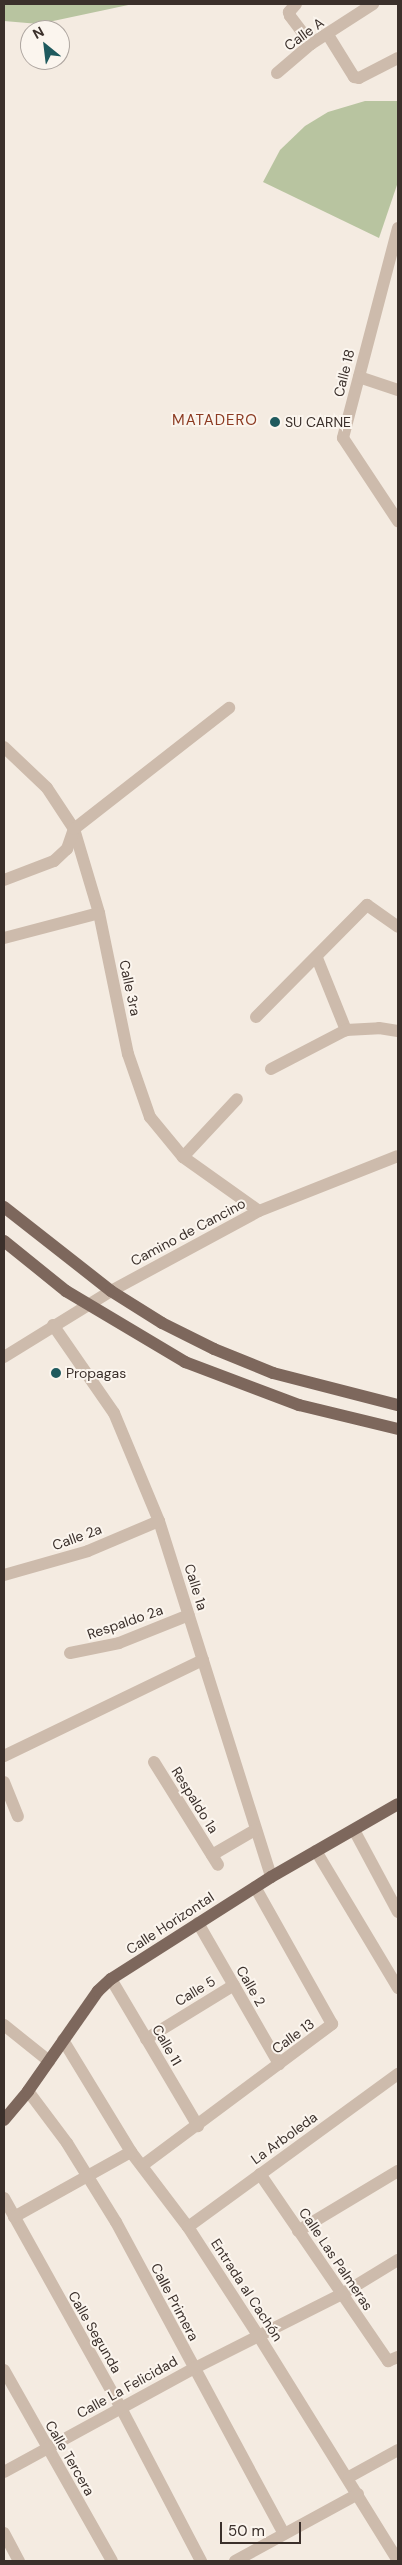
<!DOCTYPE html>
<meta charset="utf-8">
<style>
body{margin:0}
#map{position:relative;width:402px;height:2565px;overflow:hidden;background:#f4ebe1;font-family:"DM Sans",sans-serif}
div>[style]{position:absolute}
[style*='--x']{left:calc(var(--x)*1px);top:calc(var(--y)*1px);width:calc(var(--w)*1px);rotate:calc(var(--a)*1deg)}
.green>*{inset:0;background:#b8c4a0}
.minor>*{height:12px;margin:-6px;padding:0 6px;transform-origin:6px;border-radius:6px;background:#cdbbac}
.major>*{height:12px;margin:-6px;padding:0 6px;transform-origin:6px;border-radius:6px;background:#7d675c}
.dots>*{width:14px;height:14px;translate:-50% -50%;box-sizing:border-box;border:2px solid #fbf5ee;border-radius:50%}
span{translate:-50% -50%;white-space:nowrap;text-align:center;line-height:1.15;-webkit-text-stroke:4px #fbf5ee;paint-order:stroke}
.street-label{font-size:14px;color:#3b302b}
.poi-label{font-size:14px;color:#3b302b}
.left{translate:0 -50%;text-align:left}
.neighbourhood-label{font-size:15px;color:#8c3b22;letter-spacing:1px}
.frame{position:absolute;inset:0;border:5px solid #3b302b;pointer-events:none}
.north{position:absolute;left:20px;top:20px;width:50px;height:50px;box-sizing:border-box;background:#fbf5ee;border:1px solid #aea6a0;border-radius:50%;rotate:331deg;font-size:14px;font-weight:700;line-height:20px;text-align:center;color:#3b302b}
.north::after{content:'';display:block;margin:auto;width:18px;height:22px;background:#1f5a5e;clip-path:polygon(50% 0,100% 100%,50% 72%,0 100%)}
.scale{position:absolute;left:220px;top:2522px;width:81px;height:22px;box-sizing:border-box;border:2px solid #3b302b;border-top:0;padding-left:6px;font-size:15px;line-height:18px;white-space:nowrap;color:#3b302b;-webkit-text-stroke:4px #fbf5ee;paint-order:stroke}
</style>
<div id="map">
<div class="green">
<div style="clip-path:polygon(4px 4px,133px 4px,39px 24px,4px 21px)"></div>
<div style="clip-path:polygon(365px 101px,398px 101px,398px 182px,379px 238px,263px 182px,280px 150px,305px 126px,328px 112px)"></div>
</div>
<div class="minor">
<div style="--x:296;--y:4;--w:11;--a:131"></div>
<div style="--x:289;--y:12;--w:4;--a:76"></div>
<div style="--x:290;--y:16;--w:35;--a:53"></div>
<div style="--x:328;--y:35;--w:49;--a:58.2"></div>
<div style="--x:354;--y:77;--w:5;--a:11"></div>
<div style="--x:359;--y:78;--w:44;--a:-27.1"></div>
<div style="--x:277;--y:73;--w:45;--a:-40.5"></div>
<div style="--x:311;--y:44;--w:74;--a:-32.8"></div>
<div style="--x:398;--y:228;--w:217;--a:104.7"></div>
<div style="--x:343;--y:438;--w:100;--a:56.5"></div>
<div style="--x:359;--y:377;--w:41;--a:18.4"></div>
<div style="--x:4;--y:747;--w:59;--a:43.6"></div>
<div style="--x:47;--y:788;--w:49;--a:56.6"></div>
<div style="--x:74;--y:829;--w:88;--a:73.4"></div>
<div style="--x:99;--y:913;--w:144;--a:78.4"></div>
<div style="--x:128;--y:1054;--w:67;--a:70.8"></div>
<div style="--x:150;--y:1117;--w:52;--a:50.5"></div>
<div style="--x:183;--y:1157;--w:93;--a:35.4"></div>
<div style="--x:4;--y:880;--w:53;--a:-20.8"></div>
<div style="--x:54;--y:861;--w:18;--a:-43"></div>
<div style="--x:67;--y:849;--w:21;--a:-71"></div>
<div style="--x:74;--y:829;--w:197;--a:-38"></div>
<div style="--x:4;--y:938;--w:98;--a:-14.7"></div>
<div style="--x:317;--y:958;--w:78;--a:68.1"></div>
<div style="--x:256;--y:1017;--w:158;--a:-45.3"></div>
<div style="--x:367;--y:905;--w:38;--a:35"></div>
<div style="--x:271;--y:1069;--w:85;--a:-27.5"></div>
<div style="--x:346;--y:1030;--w:33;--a:-3"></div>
<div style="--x:379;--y:1028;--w:19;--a:9"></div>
<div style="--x:183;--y:1157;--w:79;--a:-47"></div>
<div style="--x:53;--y:1325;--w:107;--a:55.3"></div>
<div style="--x:114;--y:1413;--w:117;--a:67.4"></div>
<div style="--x:159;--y:1521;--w:373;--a:72.5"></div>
<div style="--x:4;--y:1357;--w:126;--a:-31.7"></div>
<div style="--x:111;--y:1291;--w:168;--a:-28.4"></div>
<div style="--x:259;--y:1211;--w:149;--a:-21.6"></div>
<div style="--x:4;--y:1575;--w:87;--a:-15.9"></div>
<div style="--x:88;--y:1551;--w:77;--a:-22.9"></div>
<div style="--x:70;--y:1653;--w:50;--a:-11.5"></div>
<div style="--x:119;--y:1643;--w:75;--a:-21.8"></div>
<div style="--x:4;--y:1756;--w:221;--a:-25.8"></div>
<div style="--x:154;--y:1762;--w:121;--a:58.1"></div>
<div style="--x:4;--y:1782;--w:37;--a:68"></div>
<div style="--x:354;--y:1830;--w:93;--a:61.8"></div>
<div style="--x:316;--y:1851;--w:160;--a:59.1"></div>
<div style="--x:212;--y:1855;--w:50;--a:-30.2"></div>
<div style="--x:198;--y:1923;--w:163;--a:60.1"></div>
<div style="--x:111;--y:1979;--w:171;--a:59.4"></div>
<div style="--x:4;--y:2025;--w:58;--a:38.7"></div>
<div style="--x:146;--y:2039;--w:103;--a:-31.5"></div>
<div style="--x:63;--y:2040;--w:131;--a:58.7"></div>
<div style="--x:131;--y:2152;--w:94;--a:52.8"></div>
<div style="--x:188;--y:2227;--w:129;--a:57.1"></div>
<div style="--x:258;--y:2335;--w:266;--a:58.2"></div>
<div style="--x:28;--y:2091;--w:65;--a:53.1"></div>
<div style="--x:67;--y:2143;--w:93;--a:58.2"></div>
<div style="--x:116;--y:2222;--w:354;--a:61.7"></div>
<div style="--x:143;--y:2165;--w:236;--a:-36.7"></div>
<div style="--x:332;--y:2024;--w:157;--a:-119.3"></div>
<div style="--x:260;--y:2174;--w:227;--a:55.6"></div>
<div style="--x:388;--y:2361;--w:11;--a:-22"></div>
<div style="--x:4;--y:2198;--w:240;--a:60.9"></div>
<div style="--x:121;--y:2408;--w:173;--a:62.4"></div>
<div style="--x:14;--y:2217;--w:134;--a:-29.1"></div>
<div style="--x:188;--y:2227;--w:260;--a:-36.1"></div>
<div style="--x:298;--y:2231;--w:117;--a:-31"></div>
<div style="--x:4;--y:2370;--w:219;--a:60.5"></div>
<div style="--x:4;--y:2472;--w:215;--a:-28.6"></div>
<div style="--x:193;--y:2369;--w:167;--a:-26.7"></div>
<div style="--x:342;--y:2294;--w:66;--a:-31.3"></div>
<div style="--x:349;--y:2477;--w:56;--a:-28.9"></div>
<div style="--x:4;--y:2533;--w:32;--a:62"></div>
<div style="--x:235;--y:2561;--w:140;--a:-28.6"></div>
</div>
<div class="major">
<div style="--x:4;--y:1207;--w:136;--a:38.1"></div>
<div style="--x:111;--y:1291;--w:60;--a:32.1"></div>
<div style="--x:162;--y:1323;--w:58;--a:26.6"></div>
<div style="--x:214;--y:1349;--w:64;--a:22.1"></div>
<div style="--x:273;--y:1373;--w:129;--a:14.4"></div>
<div style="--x:4;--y:1241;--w:80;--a:38.9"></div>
<div style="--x:66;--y:1291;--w:139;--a:30.8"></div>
<div style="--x:185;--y:1362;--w:122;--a:20.7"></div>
<div style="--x:299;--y:1405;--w:102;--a:13.6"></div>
<div style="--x:4;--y:2120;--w:38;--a:-50"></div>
<div style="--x:28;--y:2091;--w:122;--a:-55"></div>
<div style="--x:98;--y:1991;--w:18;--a:-43"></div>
<div style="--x:111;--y:1979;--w:190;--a:-32.5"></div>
<div style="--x:271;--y:1877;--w:146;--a:-29.9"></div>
</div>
<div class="dots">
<div style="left:275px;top:422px;background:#1f5a5e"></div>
<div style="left:56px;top:1373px;background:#1f5a5e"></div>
</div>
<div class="street-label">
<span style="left:304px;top:34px;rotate:-36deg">Calle A</span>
<span style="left:344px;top:373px;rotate:-76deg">Calle 18</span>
<span style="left:130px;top:988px;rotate:78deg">Calle 3ra</span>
<span style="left:188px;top:1232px;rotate:-28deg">Camino de Cancino</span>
<span style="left:77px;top:1537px;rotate:-20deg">Calle 2a</span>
<span style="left:196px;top:1587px;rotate:73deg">Calle 1a</span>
<span style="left:125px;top:1622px;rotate:-19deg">Respaldo 2a</span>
<span style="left:195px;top:1800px;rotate:58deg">Respaldo 1a</span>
<span style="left:170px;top:1923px;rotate:-33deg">Calle Horizontal</span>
<span style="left:251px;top:1986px;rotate:60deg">Calle 2</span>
<span style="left:195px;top:1991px;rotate:-31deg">Calle 5</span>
<span style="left:293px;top:2036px;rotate:-36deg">Calle 13</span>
<span style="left:167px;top:2045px;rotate:60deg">Calle 11</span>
<span style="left:284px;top:2138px;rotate:-36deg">La Arboleda</span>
<span style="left:336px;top:2259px;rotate:56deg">Calle Las Palmeras</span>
<span style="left:247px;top:2290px;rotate:57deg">Entrada al Cachón</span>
<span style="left:175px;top:2302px;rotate:62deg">Calle Primera</span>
<span style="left:95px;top:2332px;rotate:60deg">Calle Segunda</span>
<span style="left:127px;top:2387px;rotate:-29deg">Calle La Felicidad</span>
<span style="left:70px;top:2458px;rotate:60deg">Calle Tercera</span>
</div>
<div class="poi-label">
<span class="left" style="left:285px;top:422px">SU CARNE</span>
<span class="left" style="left:66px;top:1373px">Propagas</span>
</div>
<div class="neighbourhood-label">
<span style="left:215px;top:421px">MATADERO</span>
</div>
<div class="frame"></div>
<div class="north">N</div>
<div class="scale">50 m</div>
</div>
